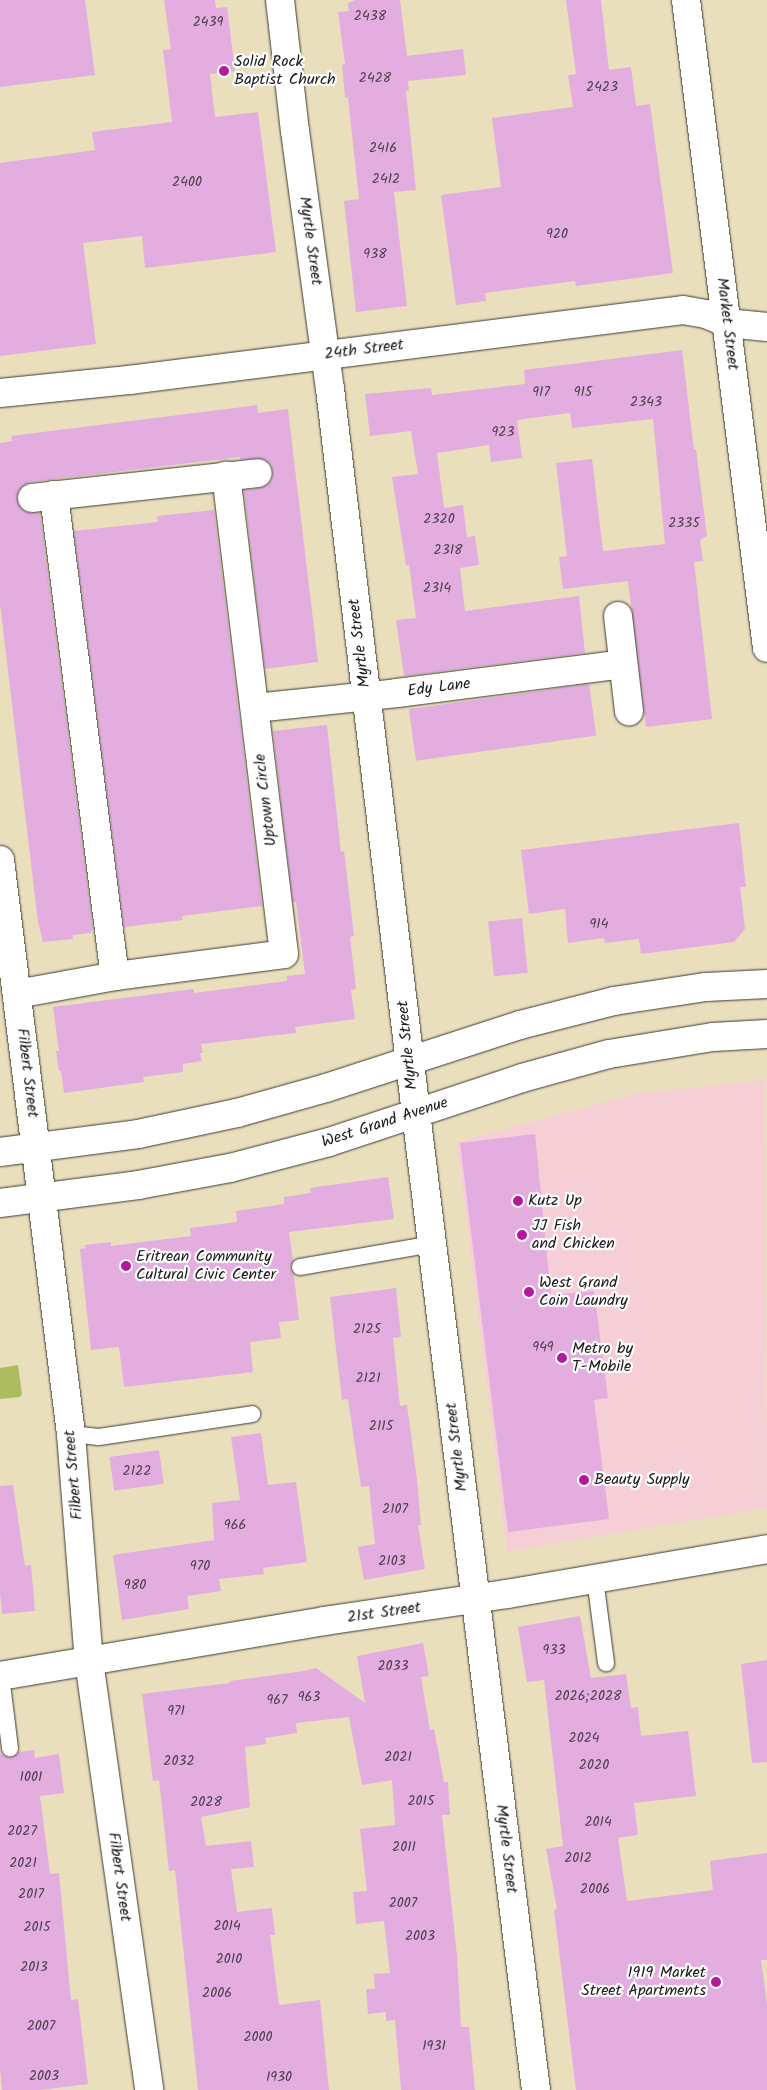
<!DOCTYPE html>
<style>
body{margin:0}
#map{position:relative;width:767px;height:2090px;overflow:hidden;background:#eadfbc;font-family:Kalam,sans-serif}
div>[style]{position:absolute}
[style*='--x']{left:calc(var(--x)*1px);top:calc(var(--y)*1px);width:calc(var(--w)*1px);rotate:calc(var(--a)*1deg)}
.built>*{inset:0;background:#f6cfd6}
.green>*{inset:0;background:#acbc5f}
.building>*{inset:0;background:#e3ade0;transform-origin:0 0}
.roads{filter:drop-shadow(0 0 1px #3b3934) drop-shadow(0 0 1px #3b3934)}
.service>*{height:16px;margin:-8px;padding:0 8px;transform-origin:8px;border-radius:8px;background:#fff}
.minor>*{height:28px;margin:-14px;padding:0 14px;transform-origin:14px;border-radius:14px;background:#fff}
.secondary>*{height:28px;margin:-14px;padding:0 14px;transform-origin:14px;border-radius:14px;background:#fff}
.primary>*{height:28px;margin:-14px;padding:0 14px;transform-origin:14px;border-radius:14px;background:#fff}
.dots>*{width:14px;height:14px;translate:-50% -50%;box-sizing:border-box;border:2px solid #fff;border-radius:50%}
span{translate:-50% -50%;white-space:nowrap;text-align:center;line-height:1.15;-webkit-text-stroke:4.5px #fff;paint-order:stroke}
.number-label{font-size:14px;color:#4e404d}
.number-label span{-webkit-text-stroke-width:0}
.poi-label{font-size:16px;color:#1c1c1c}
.left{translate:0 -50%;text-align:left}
.right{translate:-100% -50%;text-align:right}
.street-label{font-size:16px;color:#1c1c1c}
</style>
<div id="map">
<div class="built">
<div style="clip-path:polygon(765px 1080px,767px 1508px,507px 1552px,457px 1142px,639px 1093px)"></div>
</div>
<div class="green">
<div style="clip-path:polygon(18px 1365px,22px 1394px,20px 1397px,0 1399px,0 1368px)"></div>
</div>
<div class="building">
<div style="clip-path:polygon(0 0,85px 0,95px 75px,0 87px)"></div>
<div style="clip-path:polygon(164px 0,215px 0,216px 8px,227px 7px,235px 71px,210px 74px,215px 117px,258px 112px,276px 252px,145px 268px,142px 236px,83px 243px,96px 344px,0 356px,0 163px,95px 150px,92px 132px,172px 122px,163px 50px,171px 49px)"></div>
<div style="clip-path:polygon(356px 0,400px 0,407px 56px,463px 49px,466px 75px,408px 81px,409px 91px,406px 91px,416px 190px,394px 192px,407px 306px,356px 312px,344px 201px,359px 199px,348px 97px,345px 98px,342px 65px,345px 64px,338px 12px,349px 11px,348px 3px)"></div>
<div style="clip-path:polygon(566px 0,601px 0,609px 70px,631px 67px,636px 106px,650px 104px,673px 273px,576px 286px,575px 281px,485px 293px,486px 301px,456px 305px,441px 195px,501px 187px,492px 118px,573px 107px,568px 75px,576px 74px)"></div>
<div style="clip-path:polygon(682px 350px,694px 450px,696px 449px,707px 536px,700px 540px,703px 561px,694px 562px,712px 719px,646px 727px,628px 581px,563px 589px,559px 557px,567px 556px,556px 463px,592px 459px,603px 551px,665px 544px,653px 419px,572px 428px,570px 413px,517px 420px,522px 458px,491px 462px,489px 445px,437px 453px,444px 508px,463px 505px,467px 537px,475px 536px,479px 565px,460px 568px,465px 611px,579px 596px,585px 653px,404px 676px,396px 620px,416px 618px,409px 565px,406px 565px,392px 477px,418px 474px,411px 431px,370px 436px,365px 394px,431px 388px,432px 395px,525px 384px,524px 370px)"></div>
<div style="clip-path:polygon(257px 405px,258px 413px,288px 409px,318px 662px,265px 669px,244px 490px,260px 488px,267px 486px,272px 480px,273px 471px,271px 464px,265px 459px,240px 459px,240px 457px,30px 482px,22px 486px,18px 492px,17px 500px,20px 508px,26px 512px,40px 513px,93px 930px,91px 931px,91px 933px,73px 935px,73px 939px,43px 942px,38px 922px,0 604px,0 443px,12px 441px,11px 436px)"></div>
<div style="clip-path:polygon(214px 510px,262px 906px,182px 916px,183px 920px,124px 927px,74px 531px,158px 522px,157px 516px)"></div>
<div style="left:589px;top:684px;width:52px;height:182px;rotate:82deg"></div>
<div style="clip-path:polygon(327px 725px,341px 852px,344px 851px,354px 936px,350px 937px,356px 989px,351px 990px,355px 1019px,295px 1027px,296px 1033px,201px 1044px,203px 1053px,200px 1053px,202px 1061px,183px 1064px,183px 1072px,143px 1077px,144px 1082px,64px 1093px,61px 1071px,59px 1071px,56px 1051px,59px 1051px,53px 1007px,194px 989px,194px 993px,287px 981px,287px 976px,305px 974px,296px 902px,293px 902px,273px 731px)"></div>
<div style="clip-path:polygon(739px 823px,746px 887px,740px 887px,745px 929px,734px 942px,641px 954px,639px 939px,605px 943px,604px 938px,568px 943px,565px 909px,529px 914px,521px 850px)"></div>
<div style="left:522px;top:918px;width:55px;height:34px;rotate:84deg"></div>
<div style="clip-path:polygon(535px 1134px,551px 1295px,594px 1291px,608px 1398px,594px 1400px,609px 1519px,508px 1532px,460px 1143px)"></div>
<div style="clip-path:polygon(388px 1177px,394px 1219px,289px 1232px,293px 1261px,290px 1268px,294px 1275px,299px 1320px,279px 1322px,281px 1338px,250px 1342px,253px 1372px,124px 1387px,119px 1347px,91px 1350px,80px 1249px,86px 1248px,85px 1245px,111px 1242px,111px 1246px,191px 1236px,190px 1228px,237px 1222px,236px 1211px,284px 1204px,284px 1197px,311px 1193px,310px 1188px)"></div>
<div style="clip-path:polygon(396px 1288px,401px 1337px,393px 1338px,400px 1406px,407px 1405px,417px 1480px,421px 1525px,418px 1525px,425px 1569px,364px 1580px,358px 1547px,375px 1544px,369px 1486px,361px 1487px,348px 1399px,342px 1400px,330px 1297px)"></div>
<div style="clip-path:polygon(261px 1433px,268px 1485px,296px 1482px,307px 1562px,263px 1568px,264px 1574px,219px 1579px,221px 1591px,187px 1596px,189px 1609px,122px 1620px,113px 1555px,214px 1540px,212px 1503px,240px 1500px,231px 1437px)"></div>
<div style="left:159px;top:1450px;width:34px;height:50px;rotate:82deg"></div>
<div style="clip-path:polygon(13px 1485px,25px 1566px,31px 1565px,35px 1611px,2px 1614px,0 1593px,0 1486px)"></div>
<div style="clip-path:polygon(580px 1616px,591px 1678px,626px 1674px,631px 1708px,638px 1707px,641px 1736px,688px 1731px,696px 1796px,634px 1803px,638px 1835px,618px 1838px,627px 1901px,713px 1890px,710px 1861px,767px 1853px,767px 1960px,761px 1960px,767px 2004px,767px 2090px,576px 2090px,554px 1910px,557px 1909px,546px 1849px,563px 1846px,544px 1680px,527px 1682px,518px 1627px)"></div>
<div style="clip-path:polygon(423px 1643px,429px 1676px,421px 1677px,430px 1730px,434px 1729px,444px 1782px,448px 1782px,450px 1815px,442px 1815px,457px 1956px,461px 2027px,469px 2027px,475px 2090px,401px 2090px,395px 2020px,386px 2021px,386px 2012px,368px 2014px,366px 1989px,375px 1989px,374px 1974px,390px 1973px,384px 1921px,356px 1924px,353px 1892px,367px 1891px,360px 1829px,395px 1825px,392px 1780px,362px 1785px,349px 1717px,296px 1723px,297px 1733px,265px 1738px,266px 1744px,245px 1747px,250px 1807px,201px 1817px,206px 1846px,251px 1841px,254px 1867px,231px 1869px,237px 1912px,272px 1908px,275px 1935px,270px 1935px,279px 2005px,320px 2000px,329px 2090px,198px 2090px,175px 1870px,169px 1871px,159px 1780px,153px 1781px,142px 1694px,230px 1683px,230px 1681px,304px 1671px,316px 1668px,365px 1703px,357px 1656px)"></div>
<div style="clip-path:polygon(767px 1660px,767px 1762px,752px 1763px,741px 1664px)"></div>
<div style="clip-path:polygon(34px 1750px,35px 1758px,59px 1754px,64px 1793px,40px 1796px,50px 1874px,59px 1873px,71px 2000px,78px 1999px,88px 2084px,40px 2090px,2px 2090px,0 2068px,0 1754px,11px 1758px,19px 1752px)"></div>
</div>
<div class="roads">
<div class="service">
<div style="--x:300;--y:1267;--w:135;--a:-9.8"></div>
<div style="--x:71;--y:1434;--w:28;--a:6"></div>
<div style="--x:99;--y:1437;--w:155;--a:-8.5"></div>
<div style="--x:595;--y:1579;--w:85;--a:82.5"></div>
<div style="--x:1;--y:1676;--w:73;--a:82.9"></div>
</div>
<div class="minor">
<div style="--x:280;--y:0;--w:132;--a:83.5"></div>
<div style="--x:295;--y:131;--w:260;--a:82.3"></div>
<div style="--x:330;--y:389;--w:729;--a:83.23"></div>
<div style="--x:416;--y:1113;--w:984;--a:83"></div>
<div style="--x:0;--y:393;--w:130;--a:-5.8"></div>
<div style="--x:129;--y:380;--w:558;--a:-7.2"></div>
<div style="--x:683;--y:310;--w:23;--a:10"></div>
<div style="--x:706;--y:314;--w:23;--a:23"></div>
<div style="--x:727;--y:323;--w:40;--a:5.7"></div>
<div style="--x:54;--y:495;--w:485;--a:82.8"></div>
<div style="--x:115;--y:976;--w:170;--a:-7.4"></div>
<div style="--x:284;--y:954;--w:482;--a:-96.9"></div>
<div style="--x:32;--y:498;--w:227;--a:-6.3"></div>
<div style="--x:618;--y:616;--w:96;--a:83.4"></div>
<div style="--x:255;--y:708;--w:143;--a:-6"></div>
<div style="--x:397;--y:693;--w:228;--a:-7.3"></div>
<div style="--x:0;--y:860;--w:578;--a:82.95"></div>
<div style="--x:71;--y:1434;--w:228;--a:85.5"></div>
<div style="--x:89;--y:1661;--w:433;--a:82"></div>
<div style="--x:17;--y:994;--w:100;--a:-10.4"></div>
<div style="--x:0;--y:1676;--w:329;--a:-9.6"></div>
<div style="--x:324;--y:1621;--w:185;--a:-8.4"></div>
<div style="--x:507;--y:1594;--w:264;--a:-9.8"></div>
</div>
<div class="secondary">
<div style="--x:686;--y:0;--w:653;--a:82.87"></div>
</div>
<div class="primary">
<div style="--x:0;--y:1152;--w:139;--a:-7.4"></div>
<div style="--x:138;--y:1134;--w:101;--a:-12"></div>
<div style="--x:237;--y:1113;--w:92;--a:-15.7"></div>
<div style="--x:326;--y:1088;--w:204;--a:-18"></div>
<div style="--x:520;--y:1025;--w:97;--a:-14.3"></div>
<div style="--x:614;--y:1001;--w:93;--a:-8.7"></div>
<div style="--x:706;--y:987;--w:61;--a:-2.8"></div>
<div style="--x:0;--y:1203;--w:139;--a:-7.4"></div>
<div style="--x:138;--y:1185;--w:94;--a:-10.5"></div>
<div style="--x:230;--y:1168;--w:102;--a:-14.7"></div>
<div style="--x:329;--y:1142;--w:203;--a:-18.3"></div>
<div style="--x:522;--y:1078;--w:90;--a:-15.4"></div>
<div style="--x:609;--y:1054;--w:105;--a:-9.3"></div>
<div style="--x:713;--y:1037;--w:54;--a:-3.2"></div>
</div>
</div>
<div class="dots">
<div style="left:224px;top:71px;background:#b5179e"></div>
<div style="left:518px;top:1201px;background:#b5179e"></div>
<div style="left:522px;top:1235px;background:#b5179e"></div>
<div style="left:126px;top:1266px;background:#b5179e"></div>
<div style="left:529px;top:1292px;background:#b5179e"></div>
<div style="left:562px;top:1358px;background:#b5179e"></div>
<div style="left:584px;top:1480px;background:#b5179e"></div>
<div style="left:716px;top:1982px;background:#b5179e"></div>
</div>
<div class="number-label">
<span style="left:370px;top:16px">2438</span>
<span style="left:208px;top:22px">2439</span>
<span style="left:375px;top:78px">2428</span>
<span style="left:602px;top:87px">2423</span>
<span style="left:383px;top:148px">2416</span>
<span style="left:386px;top:179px">2412</span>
<span style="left:187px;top:182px">2400</span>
<span style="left:557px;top:234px">920</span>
<span style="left:375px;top:254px">938</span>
<span style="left:541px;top:392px">917</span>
<span style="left:583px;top:392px">915</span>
<span style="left:646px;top:402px">2343</span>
<span style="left:503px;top:432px">923</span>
<span style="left:439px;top:519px">2320</span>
<span style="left:684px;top:523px">2335</span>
<span style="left:448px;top:550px">2318</span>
<span style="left:437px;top:588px">2314</span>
<span style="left:599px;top:924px">914</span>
<span style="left:367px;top:1329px">2125</span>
<span style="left:543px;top:1347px">949</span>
<span style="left:368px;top:1378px">2121</span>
<span style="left:381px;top:1426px">2115</span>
<span style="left:137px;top:1471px">2122</span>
<span style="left:395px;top:1509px">2107</span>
<span style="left:235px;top:1525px">966</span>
<span style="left:392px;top:1561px">2103</span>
<span style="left:200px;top:1566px">970</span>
<span style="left:135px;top:1585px">980</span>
<span style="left:554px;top:1650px">933</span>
<span style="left:393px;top:1666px">2033</span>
<span style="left:588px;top:1696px">2026;2028</span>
<span style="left:309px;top:1697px">963</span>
<span style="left:277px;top:1700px">967</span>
<span style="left:176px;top:1711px">971</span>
<span style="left:584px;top:1738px">2024</span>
<span style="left:398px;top:1757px">2021</span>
<span style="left:179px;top:1761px">2032</span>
<span style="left:594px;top:1765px">2020</span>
<span style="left:31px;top:1777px">1001</span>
<span style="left:421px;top:1801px">2015</span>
<span style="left:206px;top:1802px">2028</span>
<span style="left:598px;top:1822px">2014</span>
<span style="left:22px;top:1831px">2027</span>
<span style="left:404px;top:1847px">2011</span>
<span style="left:578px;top:1858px">2012</span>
<span style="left:23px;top:1863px">2021</span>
<span style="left:595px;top:1889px">2006</span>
<span style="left:31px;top:1894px">2017</span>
<span style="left:403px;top:1903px">2007</span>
<span style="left:227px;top:1926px">2014</span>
<span style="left:37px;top:1927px">2015</span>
<span style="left:420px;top:1936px">2003</span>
<span style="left:229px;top:1959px">2010</span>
<span style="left:34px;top:1967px">2013</span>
<span style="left:217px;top:1993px">2006</span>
<span style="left:41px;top:2026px">2007</span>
<span style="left:258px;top:2037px">2000</span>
<span style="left:434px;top:2046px">1931</span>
<span style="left:44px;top:2076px">2003</span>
<span style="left:279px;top:2077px">1930</span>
</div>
<div class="poi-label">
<span class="left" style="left:234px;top:71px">Solid Rock<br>Baptist Church</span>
<span class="left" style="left:528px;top:1201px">Kutz Up</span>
<span class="left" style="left:532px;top:1235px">JJ Fish<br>and Chicken</span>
<span class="left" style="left:136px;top:1266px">Eritrean Community<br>Cultural Civic Center</span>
<span class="left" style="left:539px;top:1292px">West Grand<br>Coin Laundry</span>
<span class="left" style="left:572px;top:1358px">Metro by<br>T-Mobile</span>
<span class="left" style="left:594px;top:1480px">Beauty Supply</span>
<span class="right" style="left:706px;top:1982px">1919 Market<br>Street Apartments</span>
</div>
<div class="street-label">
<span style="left:310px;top:241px;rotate:82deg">Myrtle Street</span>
<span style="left:727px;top:324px;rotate:83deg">Market Street</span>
<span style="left:364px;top:350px;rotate:-7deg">24th Street</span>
<span style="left:360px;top:643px;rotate:-97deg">Myrtle Street</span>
<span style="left:439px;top:688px;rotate:-7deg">Edy Lane</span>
<span style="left:266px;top:800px;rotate:-97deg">Uptown Circle</span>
<span style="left:408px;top:1045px;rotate:-96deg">Myrtle Street</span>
<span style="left:27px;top:1073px;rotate:83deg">Filbert Street</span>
<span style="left:385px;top:1123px;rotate:-18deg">West Grand Avenue</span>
<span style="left:457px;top:1447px;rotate:-97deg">Myrtle Street</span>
<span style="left:74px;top:1475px;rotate:-95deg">Filbert Street</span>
<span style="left:384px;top:1613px;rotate:-8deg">21st Street</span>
<span style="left:506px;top:1849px;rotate:83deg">Myrtle Street</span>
<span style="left:119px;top:1877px;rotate:82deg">Filbert Street</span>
</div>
</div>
